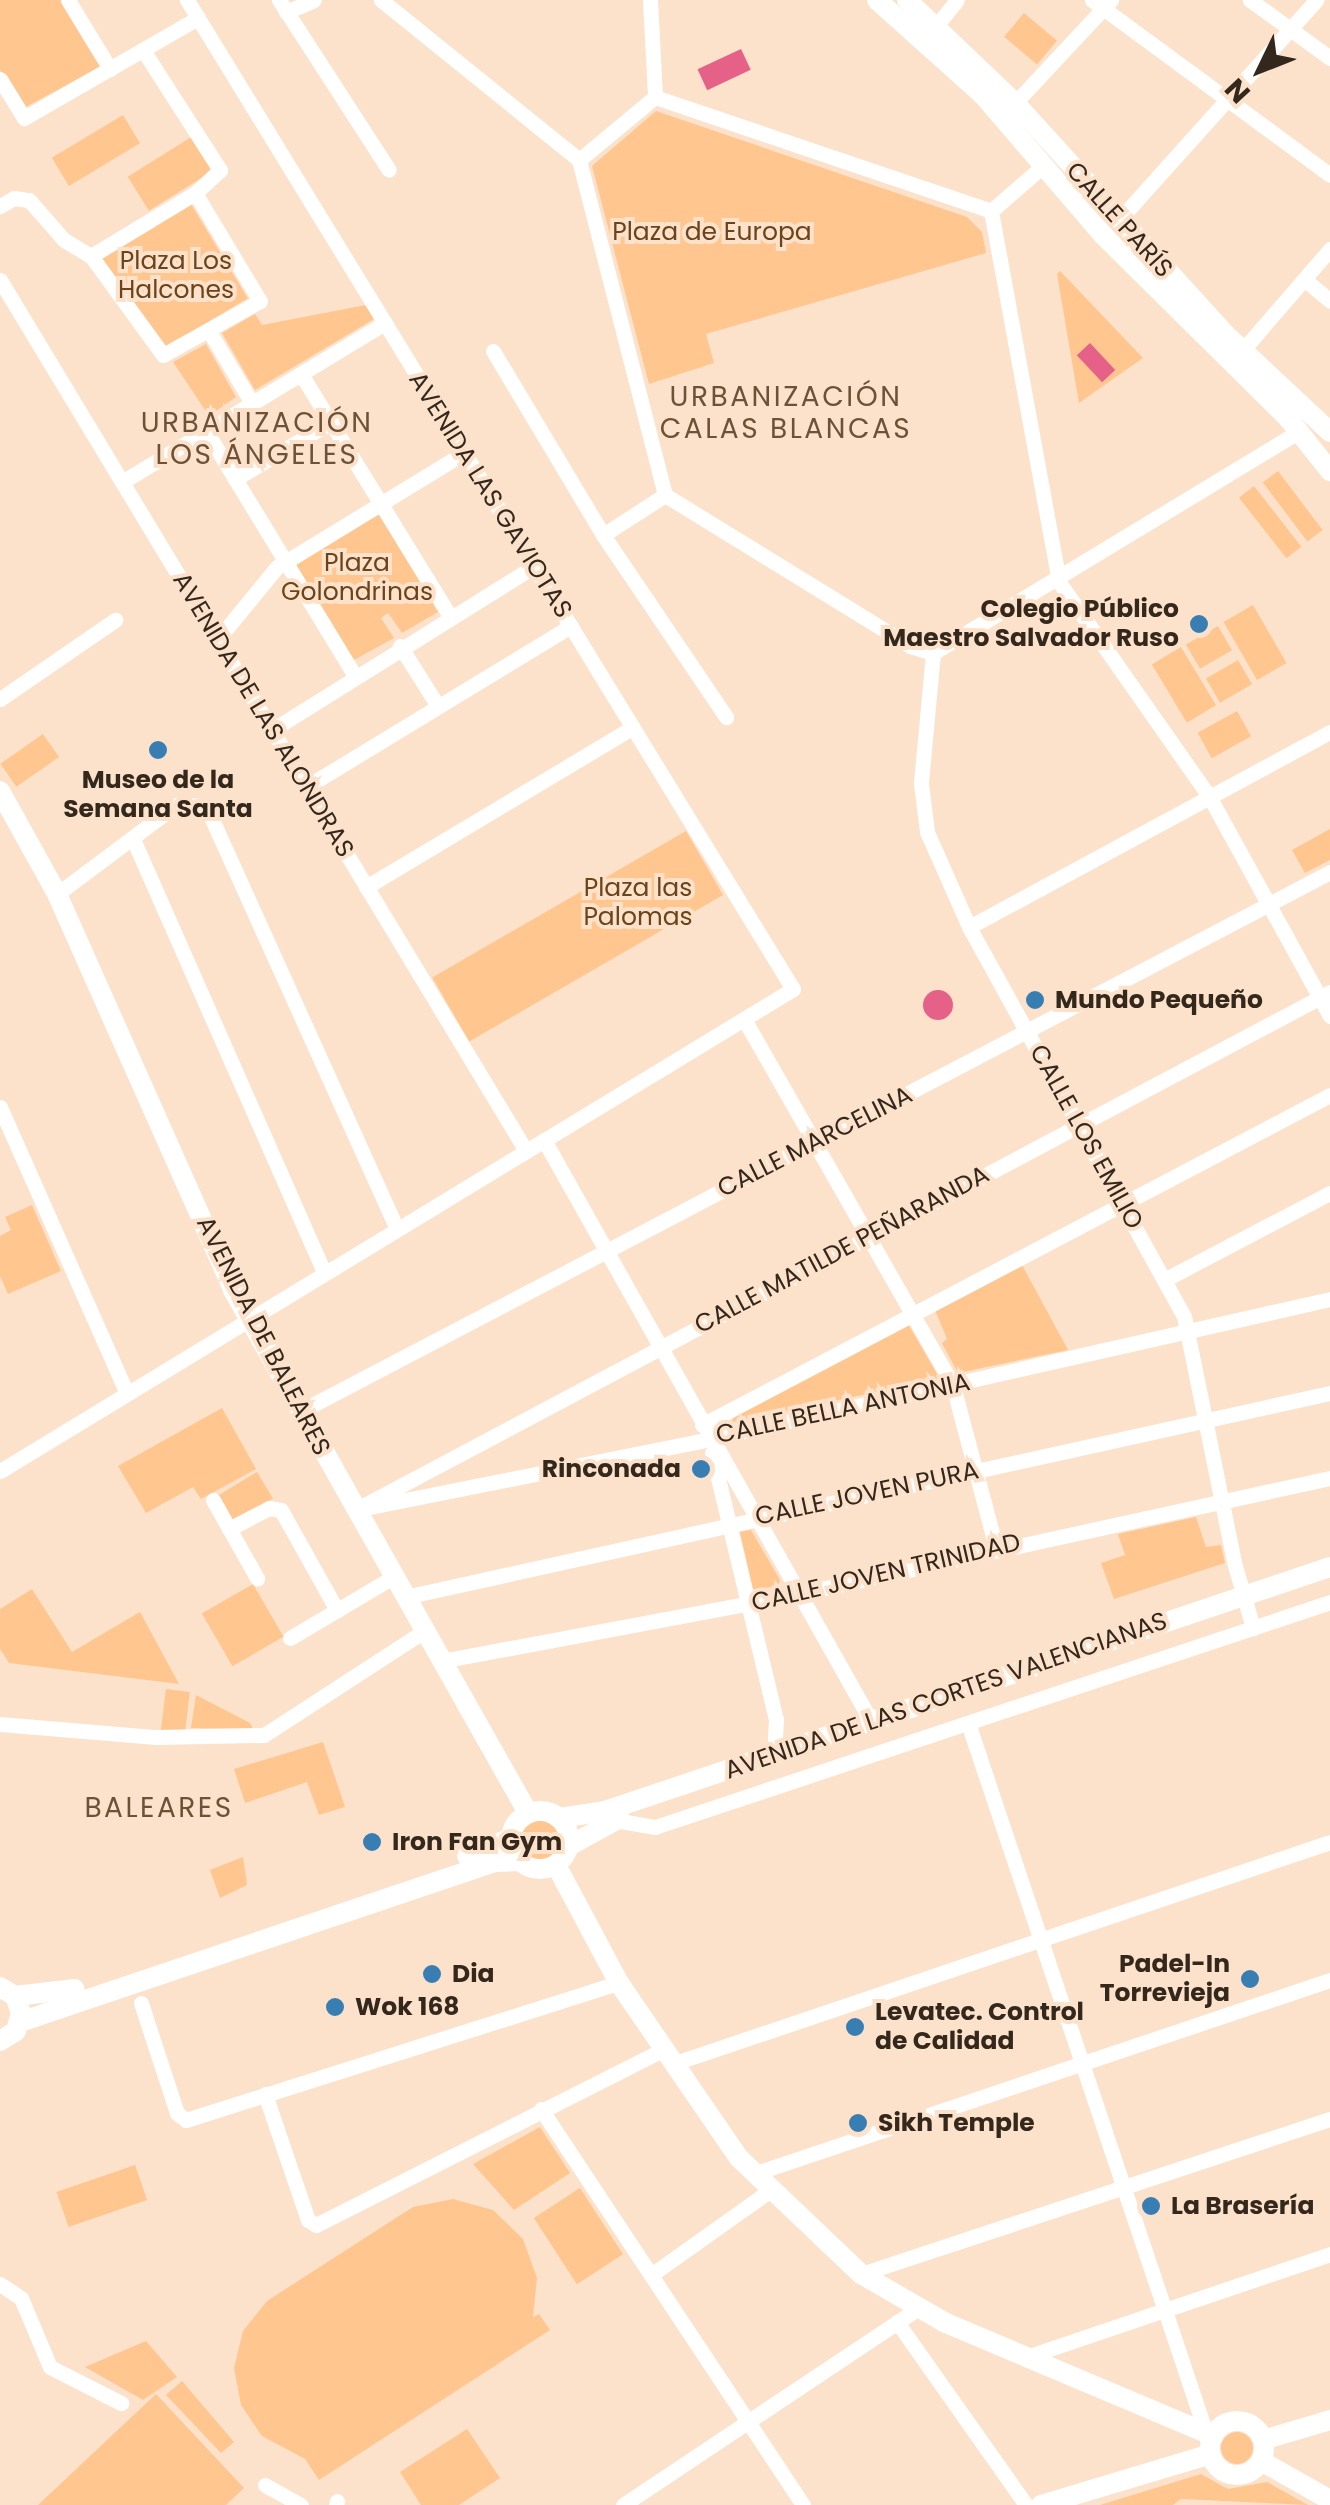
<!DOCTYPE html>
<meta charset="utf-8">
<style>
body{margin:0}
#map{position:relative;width:1330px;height:2505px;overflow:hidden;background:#fce2cb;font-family:Poppins,sans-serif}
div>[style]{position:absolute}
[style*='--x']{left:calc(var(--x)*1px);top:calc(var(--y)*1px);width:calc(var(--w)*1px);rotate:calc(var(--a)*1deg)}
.green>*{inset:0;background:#ffc690;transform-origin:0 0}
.round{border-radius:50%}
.water>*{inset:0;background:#e56188;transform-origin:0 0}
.street>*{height:15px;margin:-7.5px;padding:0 7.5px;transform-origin:7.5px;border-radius:7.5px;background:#fff}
.secondary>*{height:20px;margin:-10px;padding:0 10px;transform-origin:10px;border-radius:10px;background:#fff}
.secondary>.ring{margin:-10px;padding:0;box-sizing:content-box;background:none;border:20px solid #fff;border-radius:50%}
.dots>*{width:28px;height:28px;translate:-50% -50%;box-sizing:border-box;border:5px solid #fce2cb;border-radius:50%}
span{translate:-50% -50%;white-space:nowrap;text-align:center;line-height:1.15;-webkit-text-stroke:8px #fce2cb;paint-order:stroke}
.street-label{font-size:25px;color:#34281d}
.park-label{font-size:25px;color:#6c441a}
.poi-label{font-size:25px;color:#34281d;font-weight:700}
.right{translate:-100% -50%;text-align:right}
.left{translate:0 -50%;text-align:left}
.neighbourhood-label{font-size:28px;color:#6d5238;letter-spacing:2.5px}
.north{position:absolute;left:1210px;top:20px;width:100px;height:100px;-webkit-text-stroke:8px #fce2cb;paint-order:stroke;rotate:227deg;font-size:28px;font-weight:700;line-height:40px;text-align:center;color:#34281d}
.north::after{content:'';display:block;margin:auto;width:35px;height:45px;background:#34281d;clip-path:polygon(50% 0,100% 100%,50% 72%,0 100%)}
</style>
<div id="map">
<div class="green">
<div style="clip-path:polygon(0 0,62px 0,103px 65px,24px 108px,0 70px)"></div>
<div style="left:1024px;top:13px;width:43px;height:31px;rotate:40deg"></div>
<div style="clip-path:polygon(656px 111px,967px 217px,982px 232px,986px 253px,706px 334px,714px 363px,649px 384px,592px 166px)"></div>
<div style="left:123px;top:115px;width:33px;height:83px;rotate:59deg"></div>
<div style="left:193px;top:136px;width:40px;height:77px;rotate:58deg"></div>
<div style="left:191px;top:204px;width:110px;height:104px;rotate:59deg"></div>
<div style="clip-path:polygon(1060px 271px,1143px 358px,1079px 403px,1057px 274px)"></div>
<div style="clip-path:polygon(366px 305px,374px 319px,255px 390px,222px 333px,255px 314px,262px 325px)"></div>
<div style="clip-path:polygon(206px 344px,236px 397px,209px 416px,173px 362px)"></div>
<div style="left:1278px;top:471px;width:74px;height:19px;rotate:53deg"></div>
<div style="left:1254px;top:486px;width:77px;height:19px;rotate:52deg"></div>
<div style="clip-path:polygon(378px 513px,438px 612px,402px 633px,388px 613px,381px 618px,394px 638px,354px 660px,295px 565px)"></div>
<div style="left:1253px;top:605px;width:67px;height:34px;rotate:60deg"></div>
<div style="left:1218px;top:626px;width:28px;height:37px;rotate:60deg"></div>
<div style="left:1181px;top:647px;width:68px;height:34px;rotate:59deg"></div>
<div style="left:1238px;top:660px;width:28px;height:37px;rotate:60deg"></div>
<div style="left:1237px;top:711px;width:29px;height:45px;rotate:61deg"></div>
<div style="left:43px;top:734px;width:28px;height:52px;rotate:55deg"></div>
<div style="clip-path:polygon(1330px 829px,1330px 860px,1305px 873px,1292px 850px)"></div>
<div style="left:686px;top:831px;width:74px;height:293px;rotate:60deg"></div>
<div style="clip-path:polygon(32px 1205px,61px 1271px,8px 1294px,0 1276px,0 1236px,11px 1230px,5px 1217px)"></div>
<div style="clip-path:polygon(1022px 1265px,1068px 1350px,958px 1373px,942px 1343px,947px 1339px,935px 1310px)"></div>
<div style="clip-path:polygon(908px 1324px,940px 1379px,732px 1422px,734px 1416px)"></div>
<div style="clip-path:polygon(222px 1408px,256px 1469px,201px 1499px,193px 1487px,146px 1513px,118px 1466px)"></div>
<div style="left:257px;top:1472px;width:31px;height:47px;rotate:59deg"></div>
<div style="clip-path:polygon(1196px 1517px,1206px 1547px,1221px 1545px,1225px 1563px,1114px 1599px,1101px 1563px,1125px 1555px,1118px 1534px)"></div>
<div style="clip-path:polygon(751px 1530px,780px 1580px,779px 1586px,753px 1589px,740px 1532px)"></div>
<div style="left:253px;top:1584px;width:61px;height:59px;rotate:60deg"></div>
<div style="clip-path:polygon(32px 1589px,72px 1652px,140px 1612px,179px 1684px,9px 1663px,0 1649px,0 1609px)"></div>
<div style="left:166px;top:1689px;width:24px;height:43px;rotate:7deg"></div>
<div style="clip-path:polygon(196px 1695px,250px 1723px,253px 1729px,191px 1728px)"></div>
<div style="clip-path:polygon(323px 1742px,345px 1807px,319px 1815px,307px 1782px,245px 1803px,234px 1769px)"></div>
<div class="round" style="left:519px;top:1819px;width:42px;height:42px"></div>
<div style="clip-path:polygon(243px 1857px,247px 1885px,220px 1898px,210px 1870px)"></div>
<div style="clip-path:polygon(540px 2127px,570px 2173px,514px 2210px,473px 2164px)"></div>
<div style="left:135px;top:2165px;width:37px;height:83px;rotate:71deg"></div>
<div style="left:580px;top:2188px;width:79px;height:55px;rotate:57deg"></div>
<div style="clip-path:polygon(453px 2199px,493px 2210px,523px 2239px,537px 2278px,533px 2317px,539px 2314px,550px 2330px,319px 2480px,305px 2459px,262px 2436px,241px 2405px,234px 2368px,243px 2331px,267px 2301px,413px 2207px)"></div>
<div style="clip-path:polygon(146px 2341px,177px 2377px,143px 2400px,85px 2367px)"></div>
<div style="clip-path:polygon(182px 2381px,234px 2442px,221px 2453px,166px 2395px)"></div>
<div style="clip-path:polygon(156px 2394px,244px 2488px,226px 2505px,38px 2505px)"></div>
<div style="clip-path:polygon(467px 2429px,500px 2478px,459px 2505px,421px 2505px,400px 2472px)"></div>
<div class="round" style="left:1221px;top:2432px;width:32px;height:32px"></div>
<div style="clip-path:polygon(1201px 2474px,1228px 2489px,1267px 2482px,1308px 2505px,1181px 2499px,1173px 2505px,1100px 2505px)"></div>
</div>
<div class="water">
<div style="left:741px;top:49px;width:23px;height:48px;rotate:65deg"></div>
<div style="left:1090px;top:343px;width:37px;height:18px;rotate:47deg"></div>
<div class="round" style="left:923px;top:990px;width:30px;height:30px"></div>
</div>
<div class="street">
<div style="--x:68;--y:0;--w:81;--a:58.7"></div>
<div style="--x:279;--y:0;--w:202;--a:57.1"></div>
<div style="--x:381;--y:0;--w:255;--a:38.9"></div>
<div style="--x:579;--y:160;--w:346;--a:75.6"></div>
<div style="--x:665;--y:495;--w:288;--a:31.6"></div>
<div style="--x:910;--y:646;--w:24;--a:17"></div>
<div style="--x:650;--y:0;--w:97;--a:87"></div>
<div style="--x:1092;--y:0;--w:295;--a:36.3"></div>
<div style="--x:1250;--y:0;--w:99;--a:35.9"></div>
<div style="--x:286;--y:12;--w:30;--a:-23"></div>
<div style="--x:936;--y:26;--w:33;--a:-51"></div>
<div style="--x:143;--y:50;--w:143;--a:57.3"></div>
<div style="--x:220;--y:170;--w:34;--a:137"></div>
<div style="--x:0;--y:79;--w:46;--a:58.4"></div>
<div style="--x:24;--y:118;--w:201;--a:-29.9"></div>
<div style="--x:655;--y:97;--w:355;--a:18.7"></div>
<div style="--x:1015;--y:103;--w:141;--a:-47"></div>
<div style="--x:579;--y:160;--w:99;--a:-39.7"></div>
<div style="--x:195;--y:193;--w:126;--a:59"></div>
<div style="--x:260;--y:301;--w:111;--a:150.9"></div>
<div style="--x:163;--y:355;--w:122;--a:-126"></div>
<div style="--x:91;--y:256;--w:122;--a:-31.2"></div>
<div style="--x:0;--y:206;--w:16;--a:-30"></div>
<div style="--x:14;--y:198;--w:15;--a:8"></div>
<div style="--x:29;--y:200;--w:53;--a:48.8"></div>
<div style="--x:64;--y:240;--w:31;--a:31"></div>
<div style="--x:991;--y:211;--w:377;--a:79.6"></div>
<div style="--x:1059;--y:582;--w:261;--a:55"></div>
<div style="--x:1209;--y:796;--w:251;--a:61.2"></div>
<div style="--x:991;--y:211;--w:70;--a:-41"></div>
<div style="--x:1118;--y:221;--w:297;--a:-48.1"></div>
<div style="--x:1304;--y:279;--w:34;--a:40"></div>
<div style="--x:0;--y:280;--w:1018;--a:58.87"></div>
<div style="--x:209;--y:331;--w:84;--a:59.2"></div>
<div style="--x:493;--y:351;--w:214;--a:59.1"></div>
<div style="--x:603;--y:535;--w:220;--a:55.9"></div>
<div style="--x:1242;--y:351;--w:135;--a:-49.2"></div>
<div style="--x:301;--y:374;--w:284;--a:58.4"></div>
<div style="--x:206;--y:431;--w:283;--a:58.7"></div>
<div style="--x:235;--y:479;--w:112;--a:-30.7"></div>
<div style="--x:122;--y:482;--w:307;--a:-31.2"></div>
<div style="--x:603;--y:535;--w:74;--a:-32.8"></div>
<div style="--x:217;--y:640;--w:94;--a:-50.6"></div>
<div style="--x:277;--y:567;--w:219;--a:-31.4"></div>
<div style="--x:400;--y:646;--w:71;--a:57.7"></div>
<div style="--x:933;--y:653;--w:131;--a:95.3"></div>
<div style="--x:921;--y:783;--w:49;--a:83"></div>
<div style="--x:927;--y:832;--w:104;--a:66.1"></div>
<div style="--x:969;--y:927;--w:444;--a:61.1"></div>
<div style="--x:1184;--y:1316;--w:251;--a:78.5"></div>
<div style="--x:1234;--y:1562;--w:69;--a:73.9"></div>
<div style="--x:933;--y:653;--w:428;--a:-31.2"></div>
<div style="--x:0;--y:699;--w:140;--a:-34.5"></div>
<div style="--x:272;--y:730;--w:309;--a:-32"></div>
<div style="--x:306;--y:787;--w:310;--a:-31.3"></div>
<div style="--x:133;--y:839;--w:474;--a:66.2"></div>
<div style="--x:366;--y:887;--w:311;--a:-30.9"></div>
<div style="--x:57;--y:894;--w:149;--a:-36.8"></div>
<div style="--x:176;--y:805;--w:30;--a:2"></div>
<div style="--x:206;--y:806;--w:464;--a:65.7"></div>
<div style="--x:969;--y:927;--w:410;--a:-28.4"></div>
<div style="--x:744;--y:1019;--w:422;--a:60.3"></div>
<div style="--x:953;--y:1386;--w:168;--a:75.1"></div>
<div style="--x:0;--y:1107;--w:313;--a:66.1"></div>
<div style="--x:544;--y:1140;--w:667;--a:60.63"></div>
<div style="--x:1164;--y:1280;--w:187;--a:-27.7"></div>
<div style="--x:299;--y:1412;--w:1164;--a:-27.64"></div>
<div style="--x:702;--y:1425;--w:709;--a:-27.72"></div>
<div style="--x:712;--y:1453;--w:274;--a:76.5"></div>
<div style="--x:776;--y:1719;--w:34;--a:93"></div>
<div style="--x:0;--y:1471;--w:928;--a:-31.29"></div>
<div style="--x:793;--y:989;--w:1160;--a:-121.5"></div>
<div style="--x:213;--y:1500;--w:90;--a:60.6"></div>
<div style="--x:355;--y:1510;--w:1104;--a:-27.98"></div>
<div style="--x:355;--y:1510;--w:362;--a:-11.3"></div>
<div style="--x:710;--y:1439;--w:636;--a:-12.72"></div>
<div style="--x:229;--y:1529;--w:45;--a:-27.7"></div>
<div style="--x:269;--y:1508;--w:12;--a:9"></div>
<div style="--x:281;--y:1510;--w:115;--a:60.8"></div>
<div style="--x:405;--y:1597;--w:947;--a:-12.44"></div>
<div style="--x:290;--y:1638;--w:120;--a:-30.6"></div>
<div style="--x:441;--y:1661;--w:363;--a:-10.6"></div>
<div style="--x:798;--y:1594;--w:544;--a:-12.3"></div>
<div style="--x:968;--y:1723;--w:749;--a:71.47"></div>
<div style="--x:0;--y:1724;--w:157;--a:4.8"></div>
<div style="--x:156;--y:1737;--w:108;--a:-1.1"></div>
<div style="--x:264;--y:1735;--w:191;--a:-33"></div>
<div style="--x:615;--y:1820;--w:41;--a:9.9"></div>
<div style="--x:655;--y:1827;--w:712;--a:-18.43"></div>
<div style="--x:141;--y:2003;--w:116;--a:71.9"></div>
<div style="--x:177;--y:2113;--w:11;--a:38"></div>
<div style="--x:186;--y:2120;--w:454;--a:-17.6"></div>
<div style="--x:672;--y:2064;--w:694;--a:-18.64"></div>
<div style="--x:265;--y:2094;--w:133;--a:71.2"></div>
<div style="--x:308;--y:2220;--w:9;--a:32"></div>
<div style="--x:316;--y:2225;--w:388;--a:-26.8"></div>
<div style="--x:541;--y:2109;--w:475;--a:56.5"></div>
<div style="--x:753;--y:2174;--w:609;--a:-18.58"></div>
<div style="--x:861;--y:2274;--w:494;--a:-18.3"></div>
<div style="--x:651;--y:2275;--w:145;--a:-35.4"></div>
<div style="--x:0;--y:2284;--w:25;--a:34"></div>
<div style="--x:21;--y:2298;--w:75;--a:67.2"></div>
<div style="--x:50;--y:2367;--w:80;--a:26.9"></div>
<div style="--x:897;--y:2322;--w:224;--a:54.8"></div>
<div style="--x:1026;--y:2357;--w:321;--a:-18.7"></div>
<div style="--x:265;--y:2485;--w:41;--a:29.1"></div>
<div style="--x:336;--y:2505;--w:4;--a:-76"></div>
<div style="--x:623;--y:2505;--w:353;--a:-33.7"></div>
</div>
<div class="secondary">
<div style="--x:877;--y:0;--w:142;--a:41.9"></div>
<div style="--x:983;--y:95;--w:186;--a:49.4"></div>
<div style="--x:1104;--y:236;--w:259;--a:44.7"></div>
<div style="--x:1288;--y:418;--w:68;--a:51.6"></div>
<div style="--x:907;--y:0;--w:149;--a:43.6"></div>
<div style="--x:1015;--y:103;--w:311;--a:47.7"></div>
<div style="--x:1224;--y:333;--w:145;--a:43"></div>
<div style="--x:0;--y:791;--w:118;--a:61"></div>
<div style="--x:57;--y:894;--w:433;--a:66"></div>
<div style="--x:233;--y:1290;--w:600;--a:60.57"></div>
<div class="ring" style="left:511px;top:1811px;width:38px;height:38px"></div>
<div style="--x:560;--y:1818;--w:46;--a:-8.8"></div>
<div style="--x:605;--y:1811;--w:765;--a:-18.6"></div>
<div style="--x:569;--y:1846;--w:58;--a:-28.8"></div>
<div style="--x:467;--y:1856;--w:48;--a:-22.2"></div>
<div style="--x:556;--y:1865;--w:134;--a:61.9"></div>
<div style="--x:619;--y:1983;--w:212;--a:55.6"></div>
<div style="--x:739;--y:2158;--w:168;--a:43.6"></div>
<div style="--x:861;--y:2274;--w:98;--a:30"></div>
<div style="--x:946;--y:2323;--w:290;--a:22.9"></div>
<div style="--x:0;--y:1987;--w:17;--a:31"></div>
<div style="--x:15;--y:1996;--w:18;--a:71"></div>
<div style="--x:21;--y:2013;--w:19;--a:106"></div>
<div style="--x:16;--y:2031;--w:19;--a:148"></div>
<div style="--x:15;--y:1996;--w:60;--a:-6.7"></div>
<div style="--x:20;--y:2022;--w:501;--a:-18.62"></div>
<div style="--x:495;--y:1862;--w:25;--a:-2"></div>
<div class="ring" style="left:1210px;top:2421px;width:34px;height:34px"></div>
<div style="--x:1263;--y:2440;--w:70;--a:-16.6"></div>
<div style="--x:1261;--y:2461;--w:79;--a:29.5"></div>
<div style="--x:1041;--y:2505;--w:177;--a:-16.7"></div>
</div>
<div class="dots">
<div style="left:1199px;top:624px;background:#387eb3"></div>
<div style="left:158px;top:750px;background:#387eb3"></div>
<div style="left:1035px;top:1000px;background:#387eb3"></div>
<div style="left:701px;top:1469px;background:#387eb3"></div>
<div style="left:372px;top:1842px;background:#387eb3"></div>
<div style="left:432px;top:1974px;background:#387eb3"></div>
<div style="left:1250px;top:1979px;background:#387eb3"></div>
<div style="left:335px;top:2007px;background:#387eb3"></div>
<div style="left:855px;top:2027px;background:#387eb3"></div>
<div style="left:858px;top:2123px;background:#387eb3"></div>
<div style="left:1151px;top:2206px;background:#387eb3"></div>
</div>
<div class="street-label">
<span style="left:1119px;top:220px;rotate:48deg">CALLE PARÍS</span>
<span style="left:490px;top:495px;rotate:58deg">AVENIDA LAS GAVIOTAS</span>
<span style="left:263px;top:715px;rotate:59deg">AVENIDA DE LAS ALONDRAS</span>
<span style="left:1086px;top:1137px;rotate:61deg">CALLE LOS EMILIO</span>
<span style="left:815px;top:1142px;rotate:-27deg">CALLE MARCELINA</span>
<span style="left:842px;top:1250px;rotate:-28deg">CALLE MATILDE PEÑARANDA</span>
<span style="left:263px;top:1336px;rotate:63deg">AVENIDA DE BALEARES</span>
<span style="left:843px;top:1409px;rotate:-12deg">CALLE BELLA ANTONIA</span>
<span style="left:867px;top:1494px;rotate:-12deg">CALLE JOVEN PURA</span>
<span style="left:886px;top:1573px;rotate:-13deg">CALLE JOVEN TRINIDAD</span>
<span style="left:946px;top:1696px;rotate:-19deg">AVENIDA DE LAS CORTES VALENCIANAS</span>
</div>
<div class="park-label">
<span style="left:712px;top:232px">Plaza de Europa</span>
<span style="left:176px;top:276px">Plaza Los<br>Halcones</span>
<span style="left:357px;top:578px">Plaza<br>Golondrinas</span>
<span style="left:638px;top:903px">Plaza las<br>Palomas</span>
</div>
<div class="poi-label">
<span class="right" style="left:1179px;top:624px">Colegio Público<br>Maestro Salvador Ruso</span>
<span style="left:158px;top:795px">Museo de la<br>Semana Santa</span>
<span class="left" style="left:1055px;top:1000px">Mundo Pequeño</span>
<span class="right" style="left:681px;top:1469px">Rinconada</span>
<span class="left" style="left:392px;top:1842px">Iron Fan Gym</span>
<span class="right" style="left:1230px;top:1979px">Padel-In<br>Torrevieja</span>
<span class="left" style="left:452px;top:1974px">Dia</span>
<span class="left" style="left:355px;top:2007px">Wok 168</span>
<span class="left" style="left:875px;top:2027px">Levatec. Control<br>de Calidad</span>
<span class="left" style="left:878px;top:2123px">Sikh Temple</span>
<span class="left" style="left:1171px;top:2206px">La Brasería</span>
</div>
<div class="neighbourhood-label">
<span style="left:786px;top:413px">URBANIZACIÓN<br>CALAS BLANCAS</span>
<span style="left:257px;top:439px">URBANIZACIÓN<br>LOS ÁNGELES</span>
<span style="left:159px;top:1808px">BALEARES</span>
</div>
<div class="north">N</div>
</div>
